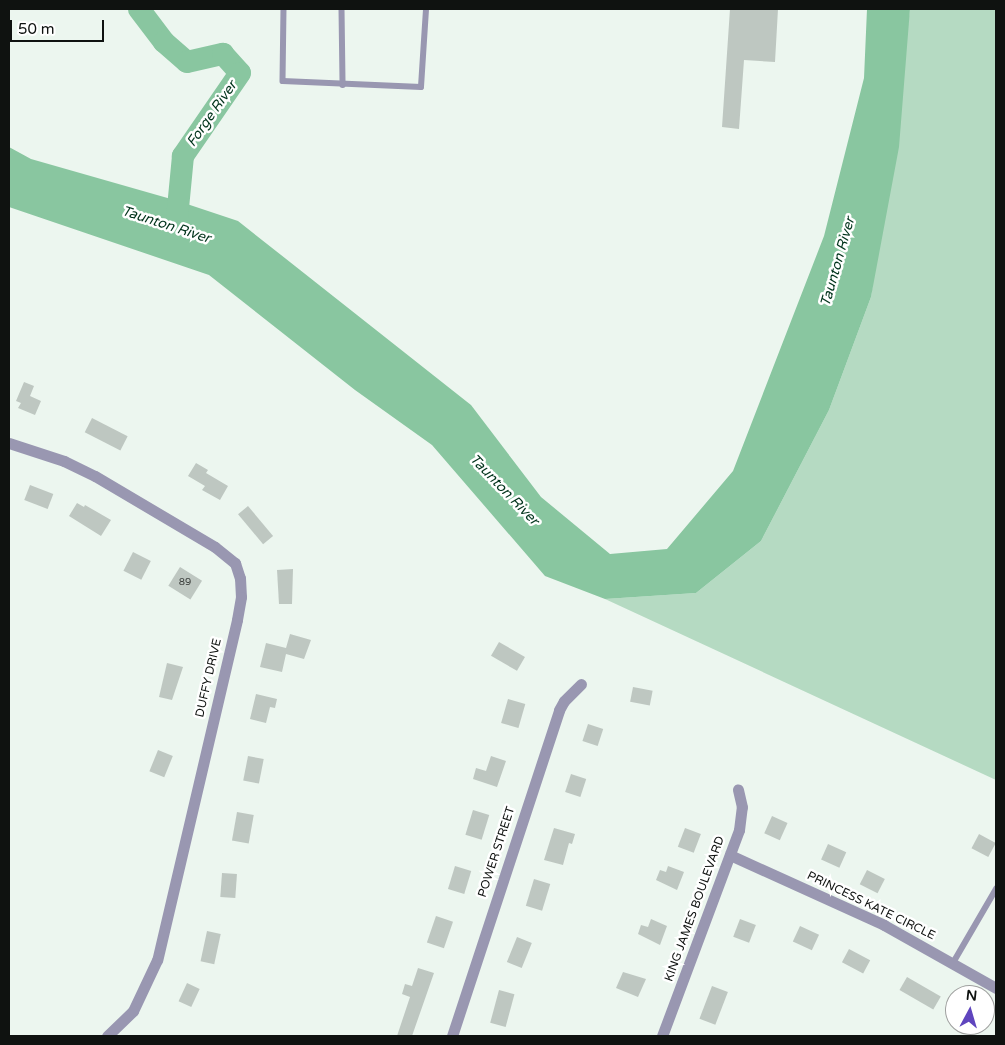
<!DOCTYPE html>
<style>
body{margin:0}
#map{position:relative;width:1005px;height:1045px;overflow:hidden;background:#ecf6ef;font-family:"Varela Round",sans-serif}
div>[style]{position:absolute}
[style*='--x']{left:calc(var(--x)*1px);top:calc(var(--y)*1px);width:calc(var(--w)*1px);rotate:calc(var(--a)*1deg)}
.green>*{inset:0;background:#b5dac2}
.water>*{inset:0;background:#89c6a0}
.river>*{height:22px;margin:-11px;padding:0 11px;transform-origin:11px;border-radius:11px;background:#89c6a0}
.building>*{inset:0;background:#bec7c1;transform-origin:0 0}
.lane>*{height:5.5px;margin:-2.75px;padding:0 2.75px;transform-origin:2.75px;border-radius:2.75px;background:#9997b1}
.street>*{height:11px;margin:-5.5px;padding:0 5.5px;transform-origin:5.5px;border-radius:5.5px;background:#9997b1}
span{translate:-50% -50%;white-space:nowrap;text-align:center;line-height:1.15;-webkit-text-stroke:5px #fff;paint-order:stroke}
.number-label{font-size:10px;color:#3b3f3c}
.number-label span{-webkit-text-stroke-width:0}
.street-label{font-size:12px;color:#0f1210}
.water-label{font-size:14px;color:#00331b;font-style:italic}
.frame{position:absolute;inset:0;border:10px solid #0f1210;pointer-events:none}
.north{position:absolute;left:945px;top:985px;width:50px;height:50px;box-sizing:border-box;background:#fff;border:1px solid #9fa09f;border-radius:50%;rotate:6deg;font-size:14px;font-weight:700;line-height:20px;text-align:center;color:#0f1210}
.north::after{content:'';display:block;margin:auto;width:18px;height:22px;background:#5f45be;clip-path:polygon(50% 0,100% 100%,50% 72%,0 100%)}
.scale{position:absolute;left:10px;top:20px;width:94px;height:22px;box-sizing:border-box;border:2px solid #0f1210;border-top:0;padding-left:6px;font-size:15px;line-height:18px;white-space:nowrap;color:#0f1210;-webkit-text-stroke:4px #fff;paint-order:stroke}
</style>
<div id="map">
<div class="green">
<div style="clip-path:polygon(910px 9px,996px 9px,996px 780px,605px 599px,696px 593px,761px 541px,829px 410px,871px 297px)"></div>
</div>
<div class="water">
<div style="clip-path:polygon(867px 9px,910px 9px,899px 147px,871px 297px,829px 410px,761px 541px,696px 593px,605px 599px,545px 576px,432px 445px,355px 390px,209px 275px,9px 207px,9px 147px,31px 159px,178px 201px,238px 221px,471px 405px,541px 497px,610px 554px,667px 549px,733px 471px,824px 236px,864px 78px)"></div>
</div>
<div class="river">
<div style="--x:139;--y:9;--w:41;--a:52.9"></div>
<div style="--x:164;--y:42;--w:30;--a:41"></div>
<div style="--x:187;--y:62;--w:37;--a:-13"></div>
<div style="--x:223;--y:54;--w:25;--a:48"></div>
<div style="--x:240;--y:73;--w:101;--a:124.5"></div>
<div style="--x:183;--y:156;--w:73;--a:95.5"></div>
</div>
<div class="building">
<div style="clip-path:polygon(730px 9px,778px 9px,775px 62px,744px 60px,739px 129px,722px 127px)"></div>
<div style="clip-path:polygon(24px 382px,34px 386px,30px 396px,41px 401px,35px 415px,18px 408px,21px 403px,16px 401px)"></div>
<div style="left:92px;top:418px;width:40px;height:16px;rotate:27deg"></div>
<div style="clip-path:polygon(196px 463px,208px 470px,206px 473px,228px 486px,220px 500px,202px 490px,205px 486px,188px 476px)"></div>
<div style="left:30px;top:485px;width:25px;height:16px;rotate:21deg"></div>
<div style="clip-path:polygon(77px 503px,84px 507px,85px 505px,111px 520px,101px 536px,69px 516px)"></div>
<div style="left:248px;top:506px;width:39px;height:13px;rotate:50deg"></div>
<div style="left:133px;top:552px;width:20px;height:21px;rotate:27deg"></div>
<div style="left:180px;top:567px;width:26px;height:22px;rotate:32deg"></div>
<div style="clip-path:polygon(293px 569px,292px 604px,279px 604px,277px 570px)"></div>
<div style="clip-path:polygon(290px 634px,311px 640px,304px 659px,286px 654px,282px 672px,260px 667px,266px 643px,286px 648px)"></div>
<div style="left:499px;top:642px;width:30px;height:16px;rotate:30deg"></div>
<div style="clip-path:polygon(167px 663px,183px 667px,172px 700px,159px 697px)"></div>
<div style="left:633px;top:687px;width:20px;height:15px;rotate:11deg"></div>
<div style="clip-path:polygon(256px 694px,277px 699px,275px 708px,270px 707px,266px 723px,250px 719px)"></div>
<div style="left:508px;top:699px;width:18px;height:25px;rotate:16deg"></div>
<div style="left:588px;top:724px;width:16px;height:18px;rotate:18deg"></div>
<div style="left:158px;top:750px;width:16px;height:23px;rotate:22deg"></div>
<div style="left:248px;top:756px;width:16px;height:25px;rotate:11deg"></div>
<div style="clip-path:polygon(491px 756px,506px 761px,497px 787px,473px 779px,476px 768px,486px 771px)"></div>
<div style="left:571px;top:774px;width:16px;height:19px;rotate:18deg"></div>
<div style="left:473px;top:810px;width:17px;height:26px;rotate:17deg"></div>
<div style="left:237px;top:812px;width:17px;height:29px;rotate:10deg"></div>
<div style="left:772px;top:816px;width:17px;height:19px;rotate:24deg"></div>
<div style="clip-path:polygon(554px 828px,575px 834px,572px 844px,569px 843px,563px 865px,544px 860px)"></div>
<div style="left:685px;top:828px;width:17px;height:20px;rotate:21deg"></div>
<div style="left:979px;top:834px;width:19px;height:16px;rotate:28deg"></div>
<div style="left:828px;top:844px;width:20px;height:17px;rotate:24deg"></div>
<div style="left:455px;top:866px;width:17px;height:24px;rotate:17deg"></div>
<div style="clip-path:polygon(668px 866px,684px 872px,677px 890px,656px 880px,660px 870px,666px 872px)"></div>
<div style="left:867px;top:870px;width:20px;height:16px;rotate:27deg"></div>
<div style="left:222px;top:873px;width:15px;height:24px;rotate:4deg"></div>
<div style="left:534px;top:879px;width:17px;height:28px;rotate:17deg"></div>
<div style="left:436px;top:916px;width:18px;height:28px;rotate:19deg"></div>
<div style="clip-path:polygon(651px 919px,667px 926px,660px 945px,638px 934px,641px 925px,648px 927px)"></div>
<div style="left:740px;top:919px;width:17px;height:19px;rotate:21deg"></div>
<div style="left:800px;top:926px;width:21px;height:17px;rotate:25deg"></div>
<div style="left:207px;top:931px;width:14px;height:31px;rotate:12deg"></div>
<div style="left:517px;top:937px;width:16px;height:27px;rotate:22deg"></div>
<div style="left:849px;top:949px;width:24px;height:15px;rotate:28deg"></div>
<div style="clip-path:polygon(418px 968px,434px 973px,412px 1036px,397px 1036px,410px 997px,402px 994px,405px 984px,412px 986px)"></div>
<div style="clip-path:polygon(623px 972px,646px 979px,638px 997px,616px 988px)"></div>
<div style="left:907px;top:977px;width:39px;height:15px;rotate:30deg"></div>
<div style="left:187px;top:983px;width:14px;height:20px;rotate:25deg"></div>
<div style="left:712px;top:986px;width:17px;height:35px;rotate:21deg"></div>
<div style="left:499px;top:990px;width:16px;height:34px;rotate:15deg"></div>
</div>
<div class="lane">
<div style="--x:284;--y:9;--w:72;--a:90.8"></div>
<div style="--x:283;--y:81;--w:138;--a:2.5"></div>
<div style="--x:421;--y:87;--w:78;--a:-86.3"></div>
<div style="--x:342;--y:9;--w:76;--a:89.2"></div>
<div style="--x:953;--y:963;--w:86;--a:-59.8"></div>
</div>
<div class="street">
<div style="--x:9;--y:443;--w:58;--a:18.1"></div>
<div style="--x:64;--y:461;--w:34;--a:26"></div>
<div style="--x:95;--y:476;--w:139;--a:30.6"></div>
<div style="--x:215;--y:547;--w:26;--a:39"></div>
<div style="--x:235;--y:563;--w:16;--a:72"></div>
<div style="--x:240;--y:578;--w:19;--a:87"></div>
<div style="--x:241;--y:597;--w:23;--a:100"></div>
<div style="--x:237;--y:620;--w:349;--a:103.2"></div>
<div style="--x:157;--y:960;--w:56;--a:115.2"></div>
<div style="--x:133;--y:1011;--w:36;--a:136"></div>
<div style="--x:730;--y:855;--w:169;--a:24.4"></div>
<div style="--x:884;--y:925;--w:129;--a:29.4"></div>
<div style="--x:452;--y:1036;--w:343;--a:-71.8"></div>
<div style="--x:559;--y:710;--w:10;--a:-61"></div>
<div style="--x:564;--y:701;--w:24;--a:-45"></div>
<div style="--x:662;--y:1036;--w:220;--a:-69.5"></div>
<div style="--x:739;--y:830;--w:23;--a:-83"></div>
<div style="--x:742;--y:807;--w:18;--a:-103"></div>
</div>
<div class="number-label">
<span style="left:185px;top:583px">89</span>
</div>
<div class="street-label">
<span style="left:209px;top:678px;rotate:-77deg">DUFFY DRIVE</span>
<span style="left:497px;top:852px;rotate:-72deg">POWER STREET</span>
<span style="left:871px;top:906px;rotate:26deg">PRINCESS KATE CIRCLE</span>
<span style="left:695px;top:909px;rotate:-70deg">KING JAMES BOULEVARD</span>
</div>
<div class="water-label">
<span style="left:212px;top:114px;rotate:-55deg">Forge River</span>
<span style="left:166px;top:225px;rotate:18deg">Taunton River</span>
<span style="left:838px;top:262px;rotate:-74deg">Taunton River</span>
<span style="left:504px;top:490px;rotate:46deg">Taunton River</span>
</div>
<div class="frame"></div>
<div class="north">N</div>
<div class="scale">50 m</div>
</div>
